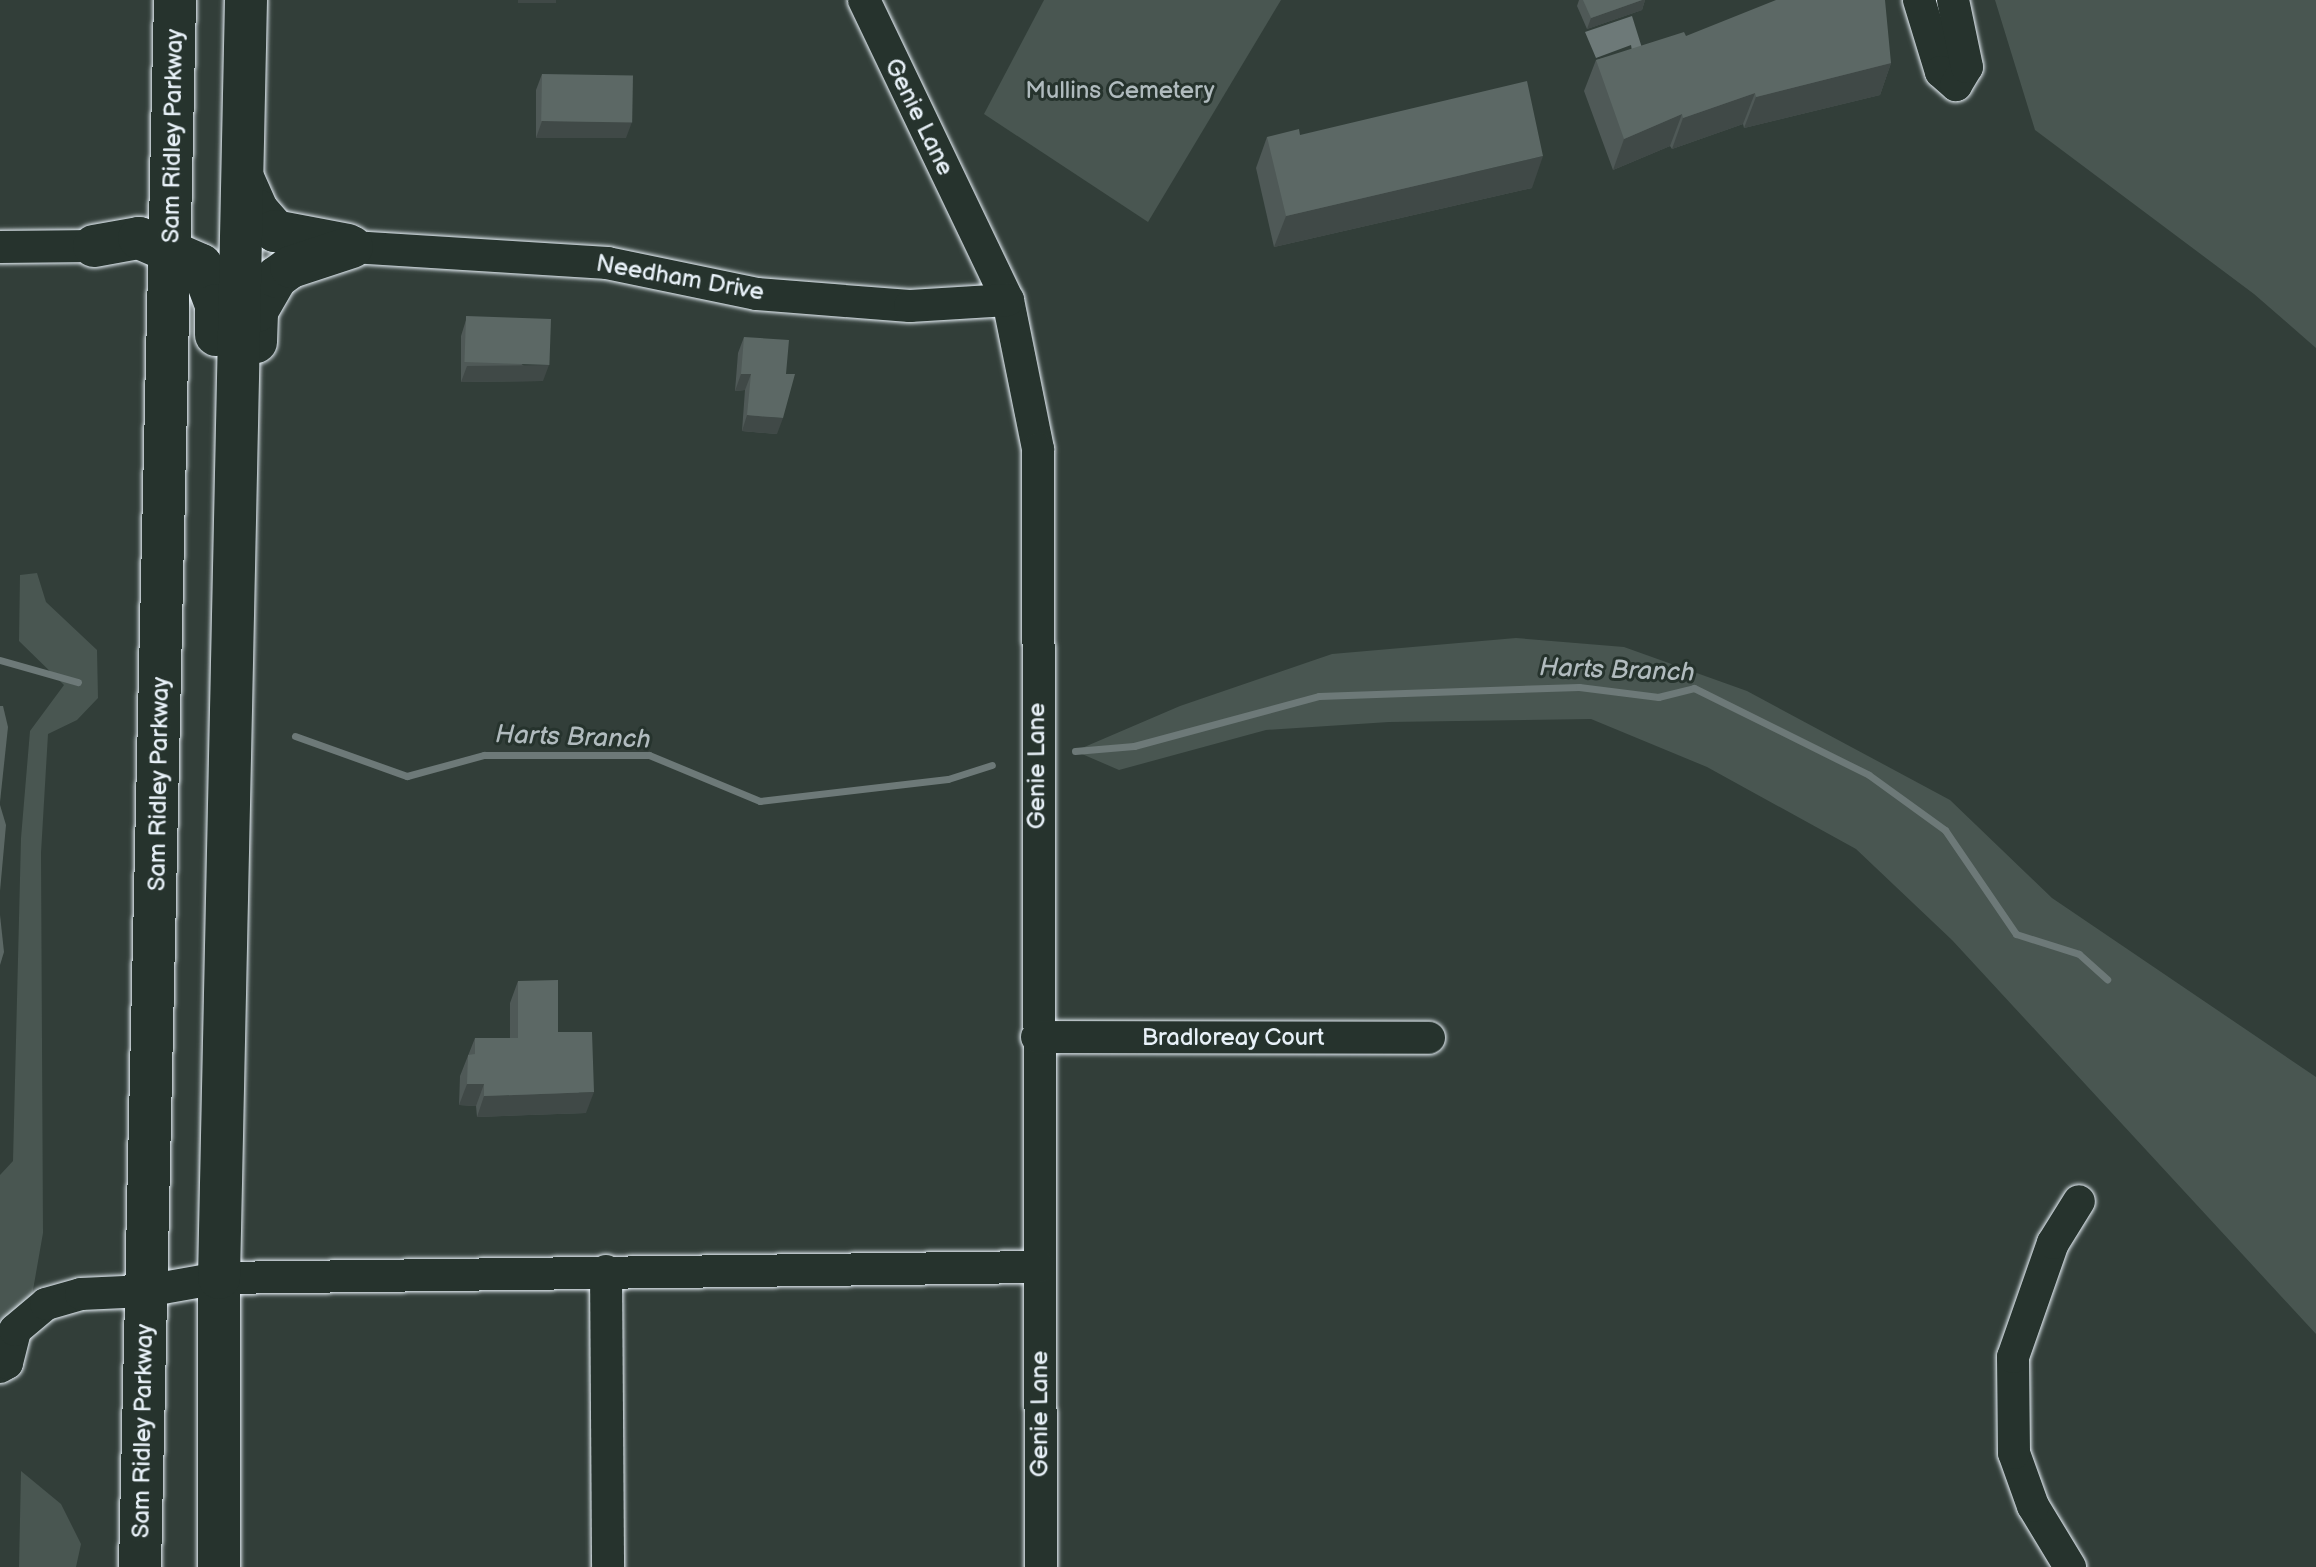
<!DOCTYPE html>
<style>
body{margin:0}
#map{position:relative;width:2316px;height:1567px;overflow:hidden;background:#323e39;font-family:"Balsamiq Sans",sans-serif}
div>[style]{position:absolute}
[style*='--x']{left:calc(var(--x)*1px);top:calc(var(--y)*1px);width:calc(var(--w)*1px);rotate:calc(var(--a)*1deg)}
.green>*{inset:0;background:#495651}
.water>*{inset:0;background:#6d7978}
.stream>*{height:7px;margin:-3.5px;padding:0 3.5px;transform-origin:3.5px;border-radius:3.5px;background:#6d7978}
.roads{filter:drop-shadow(0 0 2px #e8f1f8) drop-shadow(0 0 2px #e8f1f8)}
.minor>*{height:32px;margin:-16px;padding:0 16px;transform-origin:16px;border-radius:16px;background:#26332d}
.major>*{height:42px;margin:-21px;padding:0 21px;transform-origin:21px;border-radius:21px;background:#26332d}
.wall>*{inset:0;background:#4f5957}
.shaded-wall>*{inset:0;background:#404947;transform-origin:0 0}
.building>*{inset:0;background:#5c6865;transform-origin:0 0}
span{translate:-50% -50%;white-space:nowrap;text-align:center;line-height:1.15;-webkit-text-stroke:6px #26332d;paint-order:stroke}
.park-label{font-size:24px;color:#b0bbbe}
.street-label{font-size:24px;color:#e8f1f8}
.water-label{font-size:26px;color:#b1bbbe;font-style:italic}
</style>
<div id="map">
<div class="green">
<div style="clip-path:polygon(1044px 0,1281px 0,1148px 222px,984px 114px)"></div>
<div style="clip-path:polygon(1995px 0,2316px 0,2316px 348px,2254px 294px,2035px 130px)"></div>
<div style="clip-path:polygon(37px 573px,46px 602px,97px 650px,98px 698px,77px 720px,48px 734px,41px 853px,43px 1233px,26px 1330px,0 1346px,0 1175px,13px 1161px,21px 838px,30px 731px,64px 685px,19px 641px,20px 575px)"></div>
<div style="clip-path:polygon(1516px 638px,1624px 647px,1747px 691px,1950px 800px,2052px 898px,2316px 1077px,2316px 1334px,1952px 940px,1856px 849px,1707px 767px,1591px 719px,1389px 722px,1266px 730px,1119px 770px,1075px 751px,1180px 706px,1332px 654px)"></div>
<div style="clip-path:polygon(21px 1471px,61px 1504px,81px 1544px,76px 1567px,19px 1567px)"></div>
</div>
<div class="water">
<div style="clip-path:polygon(1632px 16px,1642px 48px,1632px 51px,1631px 45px,1596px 58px,1585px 32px)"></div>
</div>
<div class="stream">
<div style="--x:0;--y:660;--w:81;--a:15.8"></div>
<div style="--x:295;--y:736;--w:119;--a:19.7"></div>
<div style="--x:407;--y:776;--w:80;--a:-15.3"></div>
<div style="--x:484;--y:755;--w:165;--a:0"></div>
<div style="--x:649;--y:755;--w:120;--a:22.5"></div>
<div style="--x:760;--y:801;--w:189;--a:-6.7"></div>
<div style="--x:948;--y:779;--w:46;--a:-17.7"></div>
<div style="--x:1075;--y:751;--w:59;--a:-4.8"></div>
<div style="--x:1134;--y:746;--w:192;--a:-15.1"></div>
<div style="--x:1319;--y:696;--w:260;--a:-2"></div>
<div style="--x:1579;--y:687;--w:80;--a:7.2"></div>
<div style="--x:1658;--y:697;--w:37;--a:-14"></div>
<div style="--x:1694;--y:688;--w:195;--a:26.4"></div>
<div style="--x:1869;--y:775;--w:94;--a:35.9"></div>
<div style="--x:1945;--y:830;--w:126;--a:55.7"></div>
<div style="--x:2016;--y:934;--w:66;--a:17.6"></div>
<div style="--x:2079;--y:954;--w:38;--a:42"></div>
</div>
<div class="roads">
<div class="minor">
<div style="--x:864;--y:0;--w:333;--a:64.4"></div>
<div style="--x:1008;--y:300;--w:152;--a:78.6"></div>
<div style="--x:1038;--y:449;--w:1118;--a:89.85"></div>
<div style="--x:1919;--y:0;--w:75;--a:73"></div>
<div style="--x:1941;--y:72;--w:20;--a:41"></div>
<div style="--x:1956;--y:85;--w:21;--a:-59"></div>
<div style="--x:1967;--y:67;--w:68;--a:-101.8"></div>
<div style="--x:0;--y:247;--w:94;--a:-0.6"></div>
<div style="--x:352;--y:247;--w:256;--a:3.6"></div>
<div style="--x:607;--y:263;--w:153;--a:11.7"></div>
<div style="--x:757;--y:294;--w:153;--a:4.5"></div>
<div style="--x:910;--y:306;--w:98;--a:-3.5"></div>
<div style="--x:1037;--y:1037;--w:392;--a:0.1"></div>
<div style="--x:606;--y:1271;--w:296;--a:89.6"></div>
<div style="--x:0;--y:1367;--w:8;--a:-30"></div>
<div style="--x:7;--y:1363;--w:34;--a:-76"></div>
<div style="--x:15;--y:1330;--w:40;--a:-40"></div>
<div style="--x:46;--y:1304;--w:36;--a:-16"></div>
<div style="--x:81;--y:1294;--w:65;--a:-2.6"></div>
<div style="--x:146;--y:1291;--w:74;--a:-10.1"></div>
<div style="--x:219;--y:1278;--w:820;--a:-0.77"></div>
<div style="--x:2070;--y:1567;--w:71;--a:-121.2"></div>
<div style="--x:2033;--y:1506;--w:56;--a:-109.7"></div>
<div style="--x:2014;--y:1453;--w:96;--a:-90.6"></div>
<div style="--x:2013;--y:1357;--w:121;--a:-70.7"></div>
<div style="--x:2053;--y:1243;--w:49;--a:-58.2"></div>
</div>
<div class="major">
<div style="--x:243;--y:178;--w:35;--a:66"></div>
<div style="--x:257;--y:210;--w:28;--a:49"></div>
<div style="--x:275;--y:231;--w:74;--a:10.9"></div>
<div style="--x:94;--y:246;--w:46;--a:-10.1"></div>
<div style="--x:139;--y:238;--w:68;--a:23.5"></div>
<div style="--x:201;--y:265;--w:43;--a:69.4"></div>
<div style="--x:216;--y:305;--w:30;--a:90"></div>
<div style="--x:256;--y:342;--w:31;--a:-88"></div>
<div style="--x:257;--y:311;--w:39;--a:-60"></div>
<div style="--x:277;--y:277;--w:17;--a:-36"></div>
<div style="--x:291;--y:267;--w:64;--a:-18.2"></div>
<div style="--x:140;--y:1567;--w:1567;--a:-88.72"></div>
<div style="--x:219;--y:1567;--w:289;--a:-90"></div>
<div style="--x:219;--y:1278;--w:1278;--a:-88.79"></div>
</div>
</div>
<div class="wall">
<div style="clip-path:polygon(1579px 0,1645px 0,1642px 10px,1587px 29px,1577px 6px)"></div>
<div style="clip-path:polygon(1686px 36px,1891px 63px,1880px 95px,1744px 128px,1743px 124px,1672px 149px,1670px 146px,1613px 170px,1584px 91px,1596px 60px)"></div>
<div style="clip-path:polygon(542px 74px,626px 138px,536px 138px,536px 90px)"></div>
<div style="clip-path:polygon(1300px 135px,1532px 188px,1274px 247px,1256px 168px,1267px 137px)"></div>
<div style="clip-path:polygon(466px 320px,543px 381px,461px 382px,461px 336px)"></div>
<div style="clip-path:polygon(744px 337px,777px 434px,742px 431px,745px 390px,735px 391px,738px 353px)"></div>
<div style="clip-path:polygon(518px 981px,558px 1032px,586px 1113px,477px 1117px,476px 1106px,459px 1105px,460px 1076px,475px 1038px,510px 1038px,510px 1003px)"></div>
</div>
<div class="shaded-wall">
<div style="left:518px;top:0;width:38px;height:3px"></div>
<div style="clip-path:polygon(1642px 0,1645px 0,1642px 10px,1587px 29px,1591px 18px)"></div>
<div style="clip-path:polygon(1891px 63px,1880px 95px,1744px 128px,1756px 97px)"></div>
<div style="clip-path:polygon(1755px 93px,1743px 124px,1672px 149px,1683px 118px)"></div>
<div style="clip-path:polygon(1682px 114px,1670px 146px,1613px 170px,1624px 139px)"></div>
<div style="clip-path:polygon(542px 121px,632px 122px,626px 138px,536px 138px)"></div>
<div style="clip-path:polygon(1543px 156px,1532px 188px,1274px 247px,1286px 216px)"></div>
<div style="clip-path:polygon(549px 365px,543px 381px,461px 382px,467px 366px)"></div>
<div style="clip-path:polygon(741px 374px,751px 374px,745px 390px,735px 391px)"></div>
<div style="clip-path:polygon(747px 415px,783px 418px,777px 434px,742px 431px)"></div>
<div style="clip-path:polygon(467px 1084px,484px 1084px,476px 1106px,459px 1105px)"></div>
<div style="clip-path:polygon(594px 1092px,586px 1113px,477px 1117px,484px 1096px)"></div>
</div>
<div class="building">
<div style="clip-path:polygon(1583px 0,1642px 0,1591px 18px)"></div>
<div style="clip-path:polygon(1776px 0,1885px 0,1891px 63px,1756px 97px,1755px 93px,1683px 118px,1682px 114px,1624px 139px,1596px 60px,1684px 32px,1686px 36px)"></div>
<div style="left:542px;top:74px;width:91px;height:47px;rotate:1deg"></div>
<div style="clip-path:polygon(1527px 81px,1543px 156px,1286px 216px,1267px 137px,1299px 129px,1300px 135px)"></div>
<div style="left:551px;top:319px;width:46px;height:85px;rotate:92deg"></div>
<div style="clip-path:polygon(744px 337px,789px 340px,786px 374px,795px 374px,783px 418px,747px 415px,751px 374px,741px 374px)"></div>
<div style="clip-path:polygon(0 706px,3px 706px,8px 727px,0 802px)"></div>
<div style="clip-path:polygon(0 805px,6px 825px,0 891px)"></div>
<div style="clip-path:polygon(0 915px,4px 952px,0 965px)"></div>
<div style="clip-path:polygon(558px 980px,558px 1032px,592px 1032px,594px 1092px,484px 1096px,484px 1084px,467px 1084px,468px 1055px,475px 1054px,475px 1038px,518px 1038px,518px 981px)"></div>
</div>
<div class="park-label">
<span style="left:1120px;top:91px">Mullins Cemetery</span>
</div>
<div class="street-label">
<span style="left:919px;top:117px;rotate:64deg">Genie Lane</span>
<span style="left:173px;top:136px;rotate:-89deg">Sam Ridley Parkway</span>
<span style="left:680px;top:278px;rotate:10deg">Needham Drive</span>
<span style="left:1037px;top:766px;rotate:-90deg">Genie Lane</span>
<span style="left:159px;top:784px;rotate:-89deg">Sam Ridley Parkway</span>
<span style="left:1233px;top:1038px">Bradloreay Court</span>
<span style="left:1040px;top:1414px;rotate:-90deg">Genie Lane</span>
<span style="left:143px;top:1431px;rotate:-89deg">Sam Ridley Parkway</span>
</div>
<div class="water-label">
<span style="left:1617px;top:671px;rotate:2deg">Harts Branch</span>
<span style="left:573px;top:738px;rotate:2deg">Harts Branch</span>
</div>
</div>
